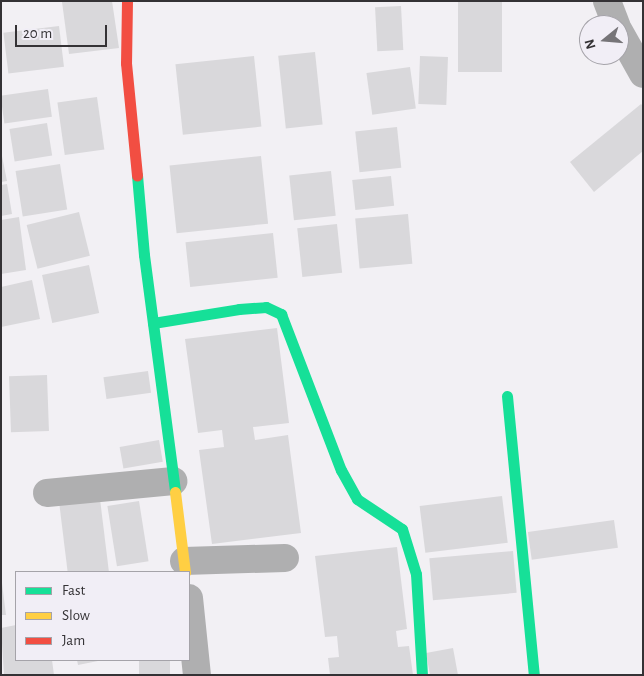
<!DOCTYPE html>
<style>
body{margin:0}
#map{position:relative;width:644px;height:676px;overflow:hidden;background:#f2f0f4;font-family:"Alegreya Sans",sans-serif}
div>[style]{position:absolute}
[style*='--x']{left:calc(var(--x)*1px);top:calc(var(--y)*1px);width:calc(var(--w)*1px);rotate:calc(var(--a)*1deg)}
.building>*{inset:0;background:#d9d8db;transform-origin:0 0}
.street>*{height:28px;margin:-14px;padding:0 14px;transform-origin:14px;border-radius:14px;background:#afafb0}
.fast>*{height:11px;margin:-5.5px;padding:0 5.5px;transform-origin:5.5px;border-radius:5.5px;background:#16e098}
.slow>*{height:11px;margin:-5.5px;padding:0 5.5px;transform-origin:5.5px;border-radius:5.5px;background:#ffcf43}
.jam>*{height:11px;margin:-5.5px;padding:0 5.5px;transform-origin:5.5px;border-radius:5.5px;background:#f24e42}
span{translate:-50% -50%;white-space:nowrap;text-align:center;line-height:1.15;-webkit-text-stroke:4.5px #f1eef6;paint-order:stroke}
.frame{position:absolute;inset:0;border:2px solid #343235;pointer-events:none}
.legend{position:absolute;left:15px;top:571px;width:175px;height:90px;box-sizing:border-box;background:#f1eef6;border:1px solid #a5a3a9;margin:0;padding:6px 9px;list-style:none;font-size:15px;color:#343235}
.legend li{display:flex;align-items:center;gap:10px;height:25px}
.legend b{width:25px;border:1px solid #a5a3a9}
.north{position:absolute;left:579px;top:15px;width:50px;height:50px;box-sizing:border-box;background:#f1eef6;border:1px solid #a5a3a9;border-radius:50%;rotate:253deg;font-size:14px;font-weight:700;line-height:20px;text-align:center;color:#343235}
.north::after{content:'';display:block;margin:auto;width:18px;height:22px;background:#767478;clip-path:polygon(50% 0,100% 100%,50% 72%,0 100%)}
.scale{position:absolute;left:15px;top:25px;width:92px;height:22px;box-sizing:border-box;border:2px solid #343235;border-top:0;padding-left:6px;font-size:15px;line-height:18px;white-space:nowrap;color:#343235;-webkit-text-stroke:4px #f1eef6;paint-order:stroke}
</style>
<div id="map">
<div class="building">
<div style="clip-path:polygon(71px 1px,112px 1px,119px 48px,69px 54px,62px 2px)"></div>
<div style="left:458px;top:1px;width:44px;height:71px"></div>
<div style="left:401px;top:6px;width:44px;height:26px;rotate:87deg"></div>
<div style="left:59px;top:26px;width:41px;height:56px;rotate:83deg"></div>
<div style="left:315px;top:52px;width:73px;height:37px;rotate:84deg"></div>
<div style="left:254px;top:56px;width:71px;height:79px;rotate:84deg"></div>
<div style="left:420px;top:56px;width:28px;height:48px;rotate:2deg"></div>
<div style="left:410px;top:67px;width:42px;height:44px;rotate:82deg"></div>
<div style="left:48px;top:89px;width:28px;height:48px;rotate:82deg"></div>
<div style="left:97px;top:97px;width:53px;height:40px;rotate:82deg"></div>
<div style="clip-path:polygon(641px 104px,643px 106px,643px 151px,594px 192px,570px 162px)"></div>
<div style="left:47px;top:123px;width:33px;height:38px;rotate:81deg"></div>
<div style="left:397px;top:127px;width:41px;height:42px;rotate:84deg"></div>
<div style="clip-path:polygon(2px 156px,7px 181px,1px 182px,1px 157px)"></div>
<div style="left:261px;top:156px;width:68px;height:92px;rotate:84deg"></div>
<div style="left:60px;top:164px;width:46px;height:45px;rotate:81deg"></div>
<div style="left:331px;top:171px;width:45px;height:42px;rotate:84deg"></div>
<div style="left:391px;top:176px;width:30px;height:39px;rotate:84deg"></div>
<div style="clip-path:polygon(7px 184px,12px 214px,1px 216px,1px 185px)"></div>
<div style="left:79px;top:212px;width:45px;height:54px;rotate:76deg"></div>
<div style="left:408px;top:214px;width:50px;height:53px;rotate:85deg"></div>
<div style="clip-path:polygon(19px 217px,26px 270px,1px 274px,1px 220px)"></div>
<div style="left:337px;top:224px;width:49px;height:40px;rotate:84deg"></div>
<div style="left:273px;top:233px;width:45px;height:88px;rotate:84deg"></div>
<div style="left:89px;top:265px;width:49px;height:48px;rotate:78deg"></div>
<div style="clip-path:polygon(32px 280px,40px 319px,1px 327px,1px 287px)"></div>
<div style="clip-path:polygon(277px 328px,289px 423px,253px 427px,255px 440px,288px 435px,301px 533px,212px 544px,199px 450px,224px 447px,222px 430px,198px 433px,185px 339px)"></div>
<div style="left:148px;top:371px;width:22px;height:45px;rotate:82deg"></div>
<div style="left:47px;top:375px;width:56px;height:38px;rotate:88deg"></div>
<div style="left:159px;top:440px;width:22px;height:40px;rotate:80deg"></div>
<div style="left:502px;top:496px;width:47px;height:83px;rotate:83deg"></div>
<div style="left:100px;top:499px;width:74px;height:41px;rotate:83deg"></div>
<div style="left:139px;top:501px;width:61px;height:32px;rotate:81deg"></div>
<div style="left:614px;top:520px;width:28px;height:87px;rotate:82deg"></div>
<div style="clip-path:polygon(397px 547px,407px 629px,396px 631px,398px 647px,409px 646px,413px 675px,330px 675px,328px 658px,339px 657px,337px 636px,325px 637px,315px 556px)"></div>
<div style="left:513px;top:551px;width:42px;height:84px;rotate:85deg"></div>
<div style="clip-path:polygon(1px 575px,6px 615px,1px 615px)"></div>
<div style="clip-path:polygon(16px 625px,16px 660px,52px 660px,54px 675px,4px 675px,1px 628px)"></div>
<div style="clip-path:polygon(453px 648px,458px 675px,430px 675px,426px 653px)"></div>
<div style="clip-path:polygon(77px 660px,98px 660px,98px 661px,78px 665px)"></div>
<div style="left:139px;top:660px;width:31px;height:15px"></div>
</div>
<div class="street">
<div style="--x:607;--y:1;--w:26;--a:69"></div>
<div style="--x:619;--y:31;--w:49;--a:60.8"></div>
<div style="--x:47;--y:493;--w:127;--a:-5.4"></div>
<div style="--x:184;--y:561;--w:101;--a:-1.7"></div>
<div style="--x:189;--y:598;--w:77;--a:84.1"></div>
</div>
<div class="fast">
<div style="--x:137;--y:175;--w:80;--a:85"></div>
<div style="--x:144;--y:255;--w:239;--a:82.5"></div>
<div style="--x:153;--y:323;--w:87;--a:-9.2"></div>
<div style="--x:239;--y:309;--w:27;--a:-4"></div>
<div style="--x:266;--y:307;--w:17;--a:25"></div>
<div style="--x:281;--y:314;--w:167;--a:69"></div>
<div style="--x:341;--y:470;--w:33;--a:61"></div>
<div style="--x:357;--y:499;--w:54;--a:33.7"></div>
<div style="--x:402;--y:529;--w:47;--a:72.7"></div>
<div style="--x:416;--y:574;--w:101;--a:86.6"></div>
<div style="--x:507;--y:396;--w:280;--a:84.5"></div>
</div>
<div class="slow">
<div style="--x:175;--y:492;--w:81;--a:82.9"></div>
</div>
<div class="jam">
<div style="--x:127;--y:1;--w:62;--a:90.9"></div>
<div style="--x:126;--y:63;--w:113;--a:84.4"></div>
</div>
<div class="frame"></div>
<ul class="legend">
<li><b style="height:6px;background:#16e098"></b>Fast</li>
<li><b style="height:6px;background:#ffcf43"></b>Slow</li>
<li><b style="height:6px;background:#f24e42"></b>Jam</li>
</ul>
<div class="north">N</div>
<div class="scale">20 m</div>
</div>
